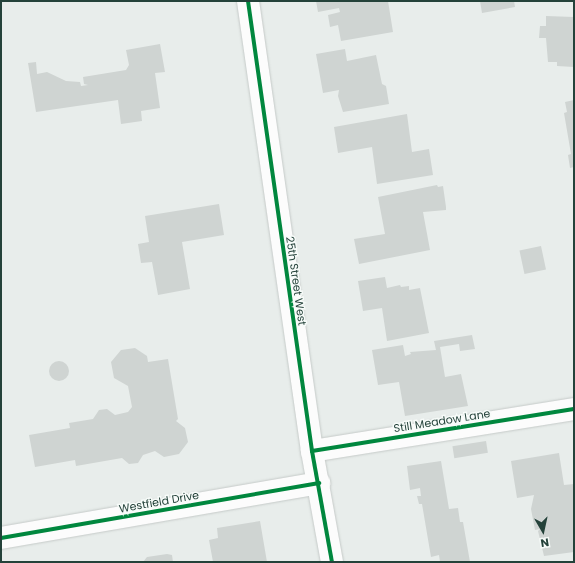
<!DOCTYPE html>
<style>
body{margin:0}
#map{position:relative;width:575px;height:563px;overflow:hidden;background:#e8edeb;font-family:Poppins,sans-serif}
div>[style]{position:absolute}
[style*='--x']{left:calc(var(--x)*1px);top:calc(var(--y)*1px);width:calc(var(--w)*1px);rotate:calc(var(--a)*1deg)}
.building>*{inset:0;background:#cfd4d2;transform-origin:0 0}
.round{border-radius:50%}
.roads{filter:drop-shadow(0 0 1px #c5cac8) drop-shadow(0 0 1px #c5cac8)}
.minor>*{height:22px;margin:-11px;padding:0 11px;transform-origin:11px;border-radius:11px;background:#fcfcfc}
.cycleway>*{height:4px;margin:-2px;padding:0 2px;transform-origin:2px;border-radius:2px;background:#00873e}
span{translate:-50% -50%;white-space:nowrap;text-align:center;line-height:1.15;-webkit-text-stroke:3px #f7fbf9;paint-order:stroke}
.street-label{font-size:11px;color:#24423a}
.frame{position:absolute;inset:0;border:2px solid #24423a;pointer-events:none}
.north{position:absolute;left:523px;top:511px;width:40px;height:40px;-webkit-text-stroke:3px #f7fbf9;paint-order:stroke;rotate:171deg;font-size:11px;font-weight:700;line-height:16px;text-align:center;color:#24423a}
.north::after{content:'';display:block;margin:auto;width:14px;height:18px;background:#24423a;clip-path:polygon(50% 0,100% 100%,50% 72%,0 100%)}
</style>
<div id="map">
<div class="building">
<div style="clip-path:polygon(316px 1px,388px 1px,393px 32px,341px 41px,338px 25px,330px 27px,328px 15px,340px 12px,339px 8px,318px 12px)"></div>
<div style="clip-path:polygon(480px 1px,514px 1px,515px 7px,482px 13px)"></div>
<div style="clip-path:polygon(546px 16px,574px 17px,574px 67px,557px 66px,557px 62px,548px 62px,546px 38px,539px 38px,540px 26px,546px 26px)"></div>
<div style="clip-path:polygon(160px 44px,165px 72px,155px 73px,160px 108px,141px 111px,142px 121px,121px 124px,118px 100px,36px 112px,28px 63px,36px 62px,37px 74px,47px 72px,66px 81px,80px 82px,81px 86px,88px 85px,84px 84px,83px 77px,126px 70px,129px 65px,126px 50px)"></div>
<div style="clip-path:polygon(345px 49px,347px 61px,376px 55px,382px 84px,386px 86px,389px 104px,343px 112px,338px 96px,339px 90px,323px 93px,316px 54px)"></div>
<div style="clip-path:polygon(574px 100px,574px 167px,570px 168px,568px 155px,571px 154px,564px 113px,567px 112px,565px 102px)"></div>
<div style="clip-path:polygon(407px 114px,412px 152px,429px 149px,433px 175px,377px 184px,372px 147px,338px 153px,334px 127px)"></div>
<div style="clip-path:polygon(437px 185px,438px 187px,443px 186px,446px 207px,446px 210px,423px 212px,430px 250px,359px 264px,354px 239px,385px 234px,378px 197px)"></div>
<div style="clip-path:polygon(219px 204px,224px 235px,182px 242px,190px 289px,158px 295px,152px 262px,141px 263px,138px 244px,149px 242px,145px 216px)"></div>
<div style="left:541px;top:246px;width:24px;height:22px;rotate:78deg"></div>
<div style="clip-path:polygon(385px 277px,387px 288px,400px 285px,401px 287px,409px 286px,409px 290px,420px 288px,429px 333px,387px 341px,382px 308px,363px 311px,358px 281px)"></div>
<div style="clip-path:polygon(472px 335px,475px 349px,460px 351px,459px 344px,440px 347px,445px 377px,461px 374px,468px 406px,405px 416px,399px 382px,378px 385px,372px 350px,403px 345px,405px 356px,411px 354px,410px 352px,436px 350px,434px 341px)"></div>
<div style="clip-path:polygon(135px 348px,147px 356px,148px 362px,168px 359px,178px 419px,176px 421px,185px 428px,188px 442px,179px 454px,164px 457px,155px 451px,143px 455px,138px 463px,129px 464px,122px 458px,76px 466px,75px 460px,35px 467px,29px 435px,70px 428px,69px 423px,93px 419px,99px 410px,107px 409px,115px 415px,128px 412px,132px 407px,128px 386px,114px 378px,111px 362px,121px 350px)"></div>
<div class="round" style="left:49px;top:361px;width:20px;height:20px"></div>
<div style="left:486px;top:441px;width:12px;height:34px;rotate:81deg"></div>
<div style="clip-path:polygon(559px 453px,564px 485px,574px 484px,574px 552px,544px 556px,538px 531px,540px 529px,535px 530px,531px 509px,534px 495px,517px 498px,511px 461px)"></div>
<div style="clip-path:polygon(441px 461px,449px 509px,458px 508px,460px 522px,463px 522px,470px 562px,440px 562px,439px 555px,431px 557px,422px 504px,419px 504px,417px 496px,421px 496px,420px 488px,410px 490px,407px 466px)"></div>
<div style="clip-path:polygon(260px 521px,267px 562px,213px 562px,209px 540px,218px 538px,217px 528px)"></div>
<div style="clip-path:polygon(167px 554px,172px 555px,173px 562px,143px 562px,147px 557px)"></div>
</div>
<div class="roads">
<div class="minor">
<div style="--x:248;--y:1;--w:455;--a:81.9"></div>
<div style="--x:312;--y:451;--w:113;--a:79.8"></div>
<div style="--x:312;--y:451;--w:265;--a:-9.1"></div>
<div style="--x:1;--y:538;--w:323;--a:-9.8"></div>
</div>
</div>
<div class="cycleway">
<div style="--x:248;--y:1;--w:455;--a:81.9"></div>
<div style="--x:312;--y:451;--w:113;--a:79.8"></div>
<div style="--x:312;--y:451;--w:265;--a:-9.1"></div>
<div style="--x:1;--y:538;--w:323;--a:-9.8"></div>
</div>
<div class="street-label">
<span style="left:296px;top:281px;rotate:82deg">25th Street West</span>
<span style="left:442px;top:421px;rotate:-9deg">Still Meadow Lane</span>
<span style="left:159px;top:502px;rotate:-10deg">Westfield Drive</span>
</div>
<div class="frame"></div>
<div class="north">N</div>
</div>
